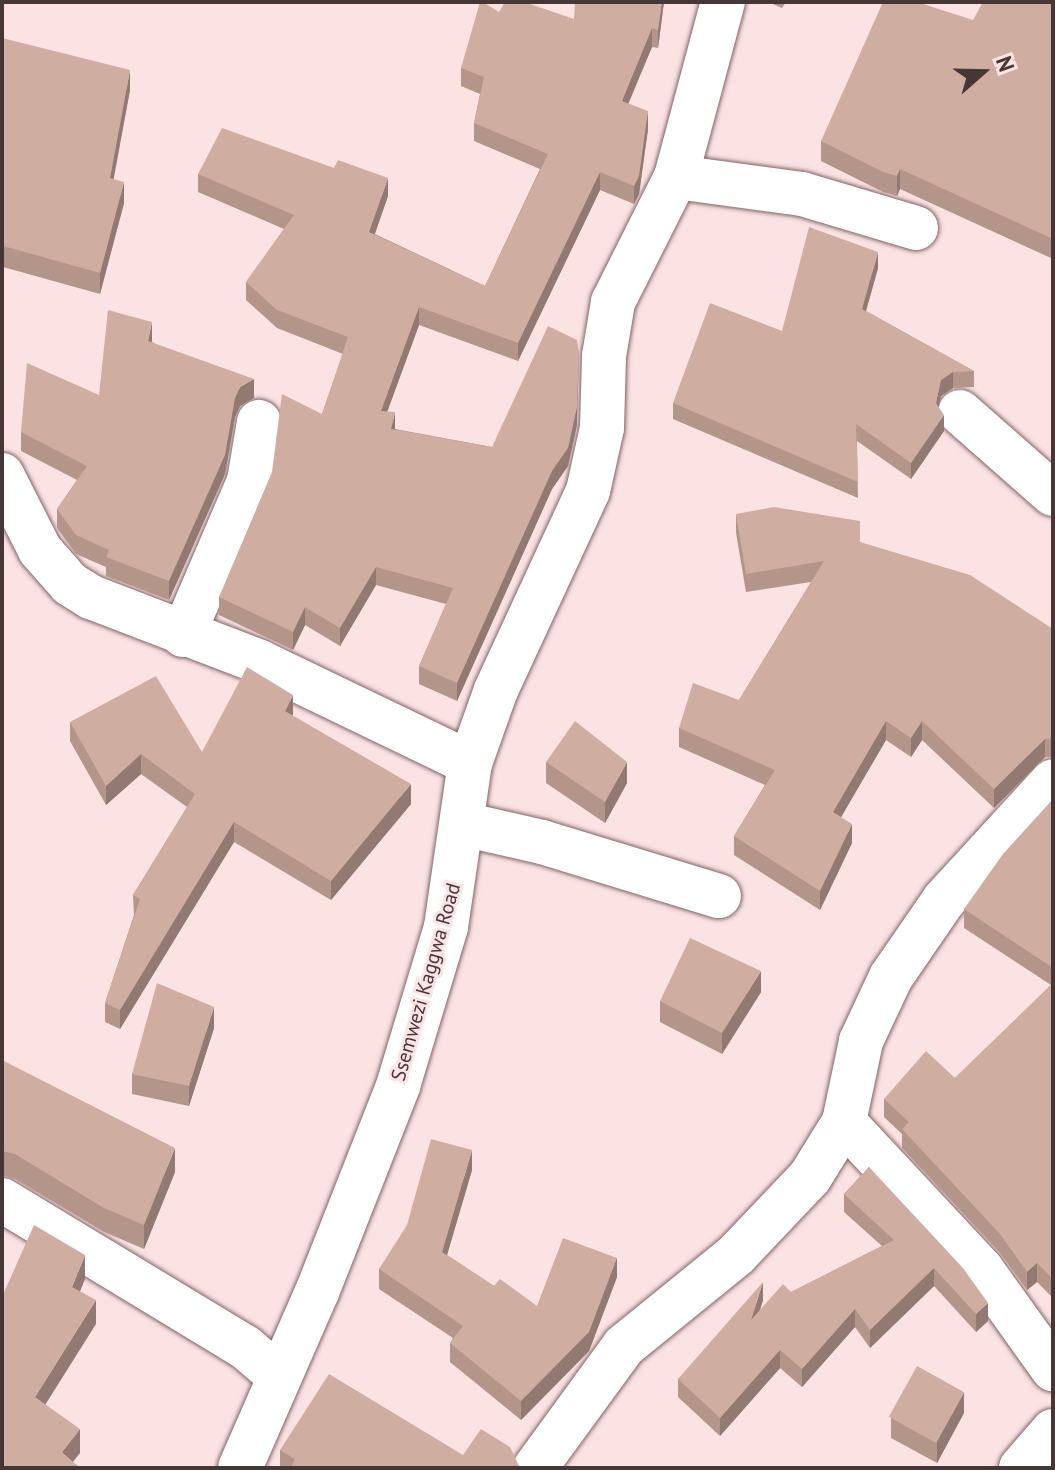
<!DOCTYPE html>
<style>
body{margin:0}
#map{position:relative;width:1055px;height:1470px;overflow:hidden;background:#fbe3e3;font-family:"PT Sans",sans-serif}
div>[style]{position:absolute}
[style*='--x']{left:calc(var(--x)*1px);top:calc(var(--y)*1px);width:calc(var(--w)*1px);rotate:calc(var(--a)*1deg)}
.roads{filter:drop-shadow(0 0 2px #846264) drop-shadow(0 0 2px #846264)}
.minor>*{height:44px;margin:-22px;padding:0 22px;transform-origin:22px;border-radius:22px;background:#fff}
.wall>*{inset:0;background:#b3958a}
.shaded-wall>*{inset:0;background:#927971}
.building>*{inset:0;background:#d0ada1;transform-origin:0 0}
span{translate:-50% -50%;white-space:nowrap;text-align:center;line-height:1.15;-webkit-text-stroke:6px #fbe3e3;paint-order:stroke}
.street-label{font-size:20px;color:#463737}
.frame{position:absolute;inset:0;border:4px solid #463737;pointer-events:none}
.north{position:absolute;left:943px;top:32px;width:80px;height:80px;-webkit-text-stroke:6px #fbe3e3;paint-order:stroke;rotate:70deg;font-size:22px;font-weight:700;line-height:32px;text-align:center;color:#463737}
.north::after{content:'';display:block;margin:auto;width:28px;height:36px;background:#463737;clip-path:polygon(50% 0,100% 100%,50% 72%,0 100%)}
</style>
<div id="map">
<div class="roads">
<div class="minor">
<div style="--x:676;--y:177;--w:127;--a:7.7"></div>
<div style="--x:802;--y:194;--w:119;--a:16.6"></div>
<div style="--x:960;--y:412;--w:124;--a:41.4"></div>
<div style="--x:2;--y:475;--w:84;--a:63.1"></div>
<div style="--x:40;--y:550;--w:45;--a:48.6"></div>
<div style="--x:70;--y:584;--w:25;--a:32"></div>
<div style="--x:91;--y:597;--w:181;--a:21"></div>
<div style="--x:260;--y:662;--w:233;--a:25.7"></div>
<div style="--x:183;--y:635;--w:168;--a:-66.8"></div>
<div style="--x:249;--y:481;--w:60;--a:-80.4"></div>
<div style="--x:463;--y:824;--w:81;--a:12.8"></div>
<div style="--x:542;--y:842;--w:185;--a:17"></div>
<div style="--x:844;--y:1122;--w:202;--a:47"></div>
<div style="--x:982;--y:1270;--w:122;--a:54.4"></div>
<div style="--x:2;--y:1200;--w:284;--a:31.2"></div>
<div style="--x:245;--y:1347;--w:45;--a:40.5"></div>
<div style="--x:240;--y:1468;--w:192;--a:-66.4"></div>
<div style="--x:317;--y:1292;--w:221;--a:-68.5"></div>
<div style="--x:398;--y:1086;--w:166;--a:-73.2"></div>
<div style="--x:446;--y:927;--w:166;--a:-81.7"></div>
<div style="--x:470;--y:763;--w:77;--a:-70.4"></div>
<div style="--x:496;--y:690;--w:219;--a:-65.2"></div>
<div style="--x:588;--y:491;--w:65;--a:-77.5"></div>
<div style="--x:602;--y:428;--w:72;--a:-88.4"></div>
<div style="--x:604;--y:356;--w:55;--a:-80.5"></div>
<div style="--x:613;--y:302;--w:140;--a:-63.3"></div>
<div style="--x:676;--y:177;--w:181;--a:-75"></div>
<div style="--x:535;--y:1468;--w:151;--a:-53.9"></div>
<div style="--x:624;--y:1346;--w:144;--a:-39.1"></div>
<div style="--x:736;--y:1255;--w:108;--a:-46.5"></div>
<div style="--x:810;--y:1177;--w:65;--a:-58.3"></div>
<div style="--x:844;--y:1122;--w:83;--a:-78.1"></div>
<div style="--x:861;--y:1041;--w:71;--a:-64.9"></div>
<div style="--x:891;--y:977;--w:93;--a:-55.5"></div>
<div style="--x:944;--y:900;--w:161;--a:-47.5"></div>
<div style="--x:1021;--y:1468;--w:49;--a:-49.1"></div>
</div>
</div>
<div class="wall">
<div style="clip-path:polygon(664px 2px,658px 48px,652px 47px,628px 103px,648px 129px,639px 194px,634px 204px,600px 190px,518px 361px,419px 325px,387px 411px,395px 429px,492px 447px,577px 425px,568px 466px,552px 489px,457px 701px,419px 684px,419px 666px,446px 604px,376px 585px,340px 646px,305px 625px,293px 650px,219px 615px,219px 597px,322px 414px,343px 354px,277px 328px,246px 300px,246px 282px,284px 229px,198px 192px,198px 174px,388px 196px,375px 234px,485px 286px,540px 169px,474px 141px,474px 123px,480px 94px,461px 86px,461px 68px,499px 12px,574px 19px)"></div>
<div style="clip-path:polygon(768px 2px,786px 2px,782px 8px)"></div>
<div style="clip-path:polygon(1053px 2px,1053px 259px,900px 189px,897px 196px,883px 192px,821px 161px,821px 141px,973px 20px)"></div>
<div style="clip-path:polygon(2px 38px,130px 90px,113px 179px,124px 203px,100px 294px,3px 267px)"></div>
<div style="clip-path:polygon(878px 268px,866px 311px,974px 371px,974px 387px,953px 388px,941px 396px,939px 407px,944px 431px,911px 479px,857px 441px,858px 498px,673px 419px,673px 403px)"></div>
<div style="clip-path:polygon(152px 342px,254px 398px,240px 406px,235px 417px,225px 474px,169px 600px,106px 576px,106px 567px,76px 554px,57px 528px,57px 509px,77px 480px,21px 451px,21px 432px,99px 395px)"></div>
<div style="clip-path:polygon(736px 514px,860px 542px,1053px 629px,1053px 757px,1045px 757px,994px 808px,922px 740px,911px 757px,886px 740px,841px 817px,852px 843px,820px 910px,734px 855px,734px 836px,765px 785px,679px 747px,679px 728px,739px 700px,811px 582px,746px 592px,736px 533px)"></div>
<div style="clip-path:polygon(292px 716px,411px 804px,331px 900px,234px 842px,120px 1029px,105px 1022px,105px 1003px,134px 915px,133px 895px,187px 807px,141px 774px,106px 805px,70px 741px,70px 722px,202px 752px)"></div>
<div style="clip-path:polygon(546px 762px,627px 783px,605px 823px,546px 783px)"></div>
<div style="clip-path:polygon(1053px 799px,1053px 1298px,1037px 1282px,1027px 1290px,1000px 1253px,902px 1148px,902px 1134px,884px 1117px,884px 1099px,955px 1078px,1051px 985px,964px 928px,964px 909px)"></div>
<div style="clip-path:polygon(761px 992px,722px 1054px,660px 1022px,660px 1001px)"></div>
<div style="clip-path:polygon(214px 1028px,189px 1106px,132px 1094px,132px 1074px)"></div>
<div style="clip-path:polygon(2px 1060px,175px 1172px,144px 1249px,104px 1232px,15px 1179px,2px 1175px)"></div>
<div style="clip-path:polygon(869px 1167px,988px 1321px,976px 1332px,934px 1286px,870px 1348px,855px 1327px,802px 1387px,780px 1368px,720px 1436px,678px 1397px,678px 1379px,763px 1300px,760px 1310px,791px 1292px,882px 1246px,844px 1212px,844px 1194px)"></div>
<div style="clip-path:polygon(472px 1170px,447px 1255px,494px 1286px,537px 1306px,617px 1277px,589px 1351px,521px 1420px,450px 1362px,450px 1343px,453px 1338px,379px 1289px,379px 1269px)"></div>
<div style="clip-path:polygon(964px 1413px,937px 1463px,891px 1438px,891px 1418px)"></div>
<div style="clip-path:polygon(280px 1450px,463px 1455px,520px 1468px,280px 1468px)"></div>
</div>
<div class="shaded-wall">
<div style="clip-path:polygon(662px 2px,664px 2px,658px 48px,658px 30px)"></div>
<div style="clip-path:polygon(652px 28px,652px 47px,622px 119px,622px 101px)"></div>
<div style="clip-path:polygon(130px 70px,130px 90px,110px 199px,110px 178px)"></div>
<div style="clip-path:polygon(648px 111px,648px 129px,639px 194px,634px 204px,634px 186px)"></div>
<div style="clip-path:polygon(900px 169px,900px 189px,897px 196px,897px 176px)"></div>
<div style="clip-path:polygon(600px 172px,600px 190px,518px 361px,518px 343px)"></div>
<div style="clip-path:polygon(388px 178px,388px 196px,369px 250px,369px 232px)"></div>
<div style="clip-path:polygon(124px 182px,124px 203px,100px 294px,100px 273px)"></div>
<div style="clip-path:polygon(878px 252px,878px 268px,862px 325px,862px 309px)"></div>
<div style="clip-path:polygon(419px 307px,419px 325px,381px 429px,381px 411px)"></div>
<div style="clip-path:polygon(152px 322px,152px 341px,148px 360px,148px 341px)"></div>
<div style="clip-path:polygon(579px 352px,577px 425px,568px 466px,552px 489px,457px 701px,457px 683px)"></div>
<div style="clip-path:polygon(953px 372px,953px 388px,941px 396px,936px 419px,936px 403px,941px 380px)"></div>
<div style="clip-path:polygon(254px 379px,254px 398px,240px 406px,235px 417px,225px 474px,169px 600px,169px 581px,235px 398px,240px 387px)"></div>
<div style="clip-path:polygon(395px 412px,395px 431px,391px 429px)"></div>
<div style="clip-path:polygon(944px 415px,944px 431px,911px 479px,911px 463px)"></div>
<div style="clip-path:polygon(376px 567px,376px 585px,340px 646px,340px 628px)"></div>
<div style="clip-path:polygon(305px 607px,305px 625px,293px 650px,293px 632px)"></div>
<div style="clip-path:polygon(293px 695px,293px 715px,285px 731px,285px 711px)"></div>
<div style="clip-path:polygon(886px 721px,886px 740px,833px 831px,833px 812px)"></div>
<div style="clip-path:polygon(922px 721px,922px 740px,911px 757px,911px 738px)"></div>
<div style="clip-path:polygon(1045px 739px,1045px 757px,994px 808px,994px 789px)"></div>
<div style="clip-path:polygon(141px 754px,141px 774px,106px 805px,106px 786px)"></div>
<div style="clip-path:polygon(627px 762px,627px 783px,605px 823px,605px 802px)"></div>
<div style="clip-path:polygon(411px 784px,411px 804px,331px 900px,331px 881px)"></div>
<div style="clip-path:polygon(234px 822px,234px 842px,120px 1029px,120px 1010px)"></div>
<div style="clip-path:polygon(852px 824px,852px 843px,820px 910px,820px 891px)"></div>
<div style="clip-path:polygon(761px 971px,761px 992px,722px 1054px,722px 1033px)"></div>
<div style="clip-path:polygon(214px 1007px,214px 1028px,189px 1106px,189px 1086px)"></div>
<div style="clip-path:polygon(175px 1148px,175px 1172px,144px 1249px,144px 1225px)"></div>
<div style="clip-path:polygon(472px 1150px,472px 1170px,442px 1272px,442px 1252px)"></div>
<div style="clip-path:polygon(85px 1255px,85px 1279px,72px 1311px,72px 1287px)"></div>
<div style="clip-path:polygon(617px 1258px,617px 1277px,589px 1351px,521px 1420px,521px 1401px)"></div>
<div style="clip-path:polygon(1037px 1263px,1037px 1282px,1027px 1290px,1027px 1272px)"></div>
<div style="clip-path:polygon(934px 1268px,934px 1286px,870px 1348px,870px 1330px)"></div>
<div style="clip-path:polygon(763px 1282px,763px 1300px,751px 1338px,751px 1320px)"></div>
<div style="clip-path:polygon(96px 1300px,96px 1324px,35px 1421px,35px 1397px)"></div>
<div style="clip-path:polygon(988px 1303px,988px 1321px,976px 1332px,976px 1314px)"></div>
<div style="clip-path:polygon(855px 1309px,855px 1327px,802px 1387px,802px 1369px)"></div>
<div style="clip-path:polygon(780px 1350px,780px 1368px,720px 1436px,720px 1418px)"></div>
<div style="clip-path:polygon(964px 1392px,964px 1413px,937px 1463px,937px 1442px)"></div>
<div style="clip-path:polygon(80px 1429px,80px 1453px,68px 1468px,62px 1452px)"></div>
</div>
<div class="building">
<div style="clip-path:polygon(480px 2px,483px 2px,499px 12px,505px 2px,524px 2px,574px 19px,575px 2px,662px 2px,658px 30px,652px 28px,622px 101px,648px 111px,639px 176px,634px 186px,600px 172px,518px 343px,419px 307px,381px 411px,395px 412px,391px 429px,492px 447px,548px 326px,577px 340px,579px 352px,577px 407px,568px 448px,552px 471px,457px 683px,419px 666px,453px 588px,376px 567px,340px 628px,305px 607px,293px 632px,219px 597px,272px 472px,282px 394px,322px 414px,348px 337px,277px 310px,246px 282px,294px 215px,198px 174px,222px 128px,334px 168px,338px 160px,388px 178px,369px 232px,485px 286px,548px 154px,474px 123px,484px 77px,461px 68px)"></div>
<div style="clip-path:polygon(883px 2px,917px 2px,973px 20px,983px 2px,1053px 2px,1053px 239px,900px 169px,897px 176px,883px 172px,821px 141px)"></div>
<div style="clip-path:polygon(2px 38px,130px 70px,110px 178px,124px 182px,100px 273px,3px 246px,2px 300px)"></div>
<div style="clip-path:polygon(809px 227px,878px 252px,862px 309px,974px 371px,953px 372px,941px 380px,936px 403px,944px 415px,911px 463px,856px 424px,858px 482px,673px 403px,710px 303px,782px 331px)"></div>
<div style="clip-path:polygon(108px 310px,152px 322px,148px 341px,254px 379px,240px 387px,235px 398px,225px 455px,169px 581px,106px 557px,109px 550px,76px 535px,57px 509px,87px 466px,21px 432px,27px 363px,99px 395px)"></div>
<div style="clip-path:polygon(774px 507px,860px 521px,860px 542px,970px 575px,1053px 629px,1053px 738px,1045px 739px,994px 789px,922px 721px,911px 738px,886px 721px,833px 812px,852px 824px,820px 891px,734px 836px,775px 770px,679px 728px,693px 683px,739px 700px,824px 561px,746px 574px,736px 514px)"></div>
<div style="clip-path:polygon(247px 667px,293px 695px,285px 711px,411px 784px,331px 881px,234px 822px,120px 1010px,105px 1003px,140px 899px,133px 895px,195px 794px,141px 754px,106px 786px,70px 722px,156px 676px,202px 752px)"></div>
<div style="clip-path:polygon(575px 721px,627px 762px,605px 802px,546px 762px)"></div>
<div style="clip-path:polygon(1053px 799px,1053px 968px,964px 909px,1003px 854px)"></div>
<div style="clip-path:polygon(690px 938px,761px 971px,722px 1033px,660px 1001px)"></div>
<div style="clip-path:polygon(157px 983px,214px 1007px,189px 1086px,132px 1074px)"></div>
<div style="clip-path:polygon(1053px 983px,1053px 1279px,1037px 1263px,1027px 1272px,1000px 1234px,902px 1129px,909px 1122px,884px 1099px,926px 1051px,955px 1078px)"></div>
<div style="clip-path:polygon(2px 1060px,175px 1148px,144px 1225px,104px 1208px,15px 1154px,2px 1151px)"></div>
<div style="clip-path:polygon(431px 1139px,472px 1150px,442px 1252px,494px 1286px,500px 1279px,537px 1306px,563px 1238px,617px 1258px,589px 1332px,521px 1401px,450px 1343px,463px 1326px,379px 1269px,407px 1225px)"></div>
<div style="clip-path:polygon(869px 1167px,963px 1268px,988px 1303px,976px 1314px,934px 1268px,870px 1330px,855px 1309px,802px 1369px,780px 1350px,720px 1418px,678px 1379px,763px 1282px,751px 1320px,783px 1284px,791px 1292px,894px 1240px,844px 1194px)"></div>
<div style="clip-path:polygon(34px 1225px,85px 1255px,72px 1287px,96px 1300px,35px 1397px,80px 1429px,62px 1452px,80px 1468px,2px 1468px,2px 1297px)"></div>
<div style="left:917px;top:1366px;width:54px;height:58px;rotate:29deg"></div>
<div style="clip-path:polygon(329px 1374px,463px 1455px,481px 1429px,510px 1447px,520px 1468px,291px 1468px,295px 1459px,280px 1450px)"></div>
</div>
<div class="street-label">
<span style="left:426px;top:982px;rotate:-74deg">Ssemwezi Kaggwa Road</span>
</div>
<div class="frame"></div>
<div class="north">N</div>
</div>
